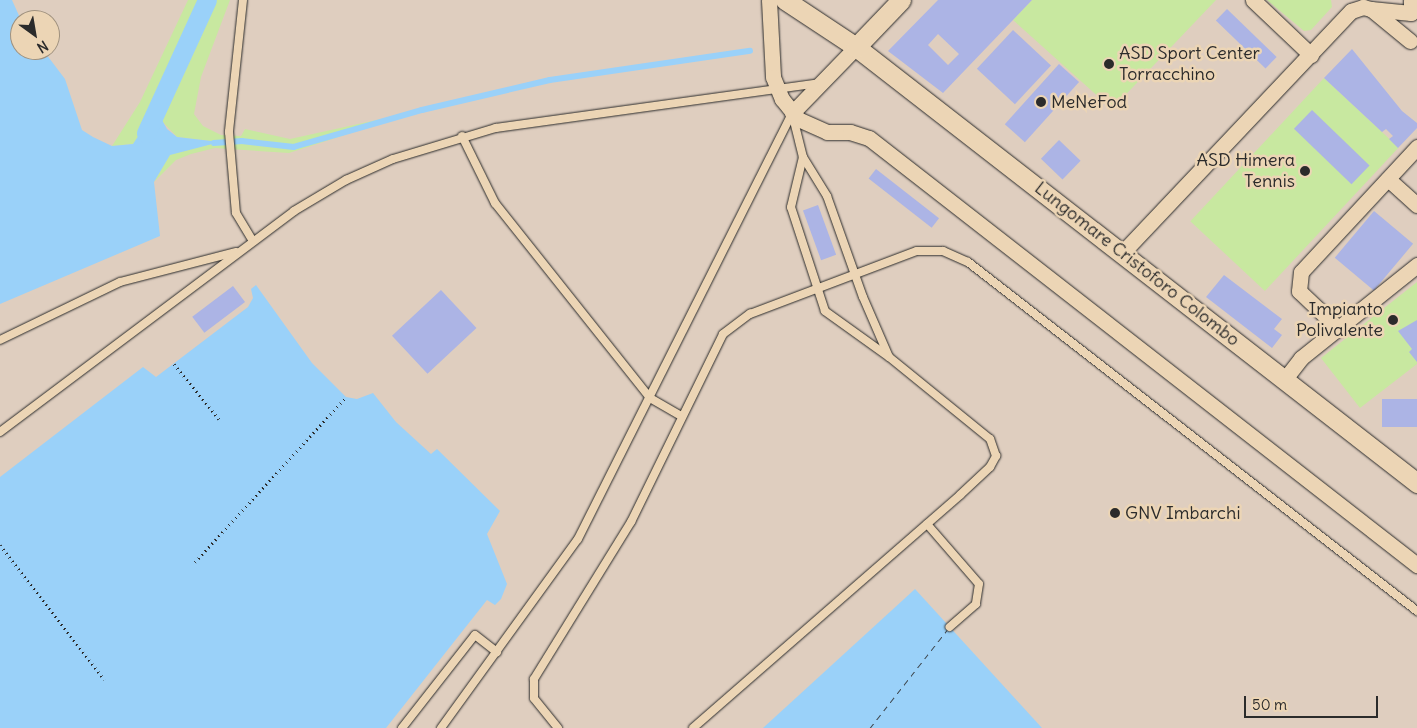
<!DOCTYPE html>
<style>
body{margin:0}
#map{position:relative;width:1417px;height:728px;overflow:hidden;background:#dfcebf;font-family:Delius,sans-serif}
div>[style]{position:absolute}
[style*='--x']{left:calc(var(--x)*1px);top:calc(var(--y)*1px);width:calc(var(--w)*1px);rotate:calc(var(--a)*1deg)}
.green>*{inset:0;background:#c8e8a0;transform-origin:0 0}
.water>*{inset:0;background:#9ad1f9}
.stream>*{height:5.5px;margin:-2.75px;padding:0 2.75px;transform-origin:2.75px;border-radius:2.75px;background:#9ad1f9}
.canal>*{height:19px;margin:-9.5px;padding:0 9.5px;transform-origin:9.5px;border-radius:9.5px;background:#9ad1f9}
.ferry>*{height:1px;margin-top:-0.5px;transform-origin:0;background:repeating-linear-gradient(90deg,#3c444a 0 6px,transparent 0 11px)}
.building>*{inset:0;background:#acb4e5;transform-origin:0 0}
.path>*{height:3px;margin-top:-1.5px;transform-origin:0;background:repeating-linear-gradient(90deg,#2b2b2b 0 1px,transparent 0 5px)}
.roads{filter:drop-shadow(0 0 1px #2b2b2b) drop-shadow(0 0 1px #2b2b2b)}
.service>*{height:8px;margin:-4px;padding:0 4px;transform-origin:4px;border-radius:4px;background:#ecd5b5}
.minor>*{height:15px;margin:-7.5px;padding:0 7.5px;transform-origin:7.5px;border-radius:7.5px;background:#ecd5b5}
.tertiary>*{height:19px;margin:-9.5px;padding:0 9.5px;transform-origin:9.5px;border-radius:9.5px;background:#ecd5b5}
.dots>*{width:14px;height:14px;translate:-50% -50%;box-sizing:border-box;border:2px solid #ecd5b5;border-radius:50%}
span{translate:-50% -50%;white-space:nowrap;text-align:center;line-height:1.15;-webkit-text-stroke:5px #ecd5b5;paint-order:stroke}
.poi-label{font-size:18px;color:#2b2b2b}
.left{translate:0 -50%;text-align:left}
.right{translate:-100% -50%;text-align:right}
.street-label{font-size:18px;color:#2b2b2b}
.north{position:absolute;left:10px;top:10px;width:50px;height:50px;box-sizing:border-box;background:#ecd5b5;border:1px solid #9f917e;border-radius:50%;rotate:148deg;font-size:14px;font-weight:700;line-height:20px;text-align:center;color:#2b2b2b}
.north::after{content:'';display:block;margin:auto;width:18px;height:22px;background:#2b2b2b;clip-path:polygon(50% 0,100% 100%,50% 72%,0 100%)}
.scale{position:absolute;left:1244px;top:696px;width:134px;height:22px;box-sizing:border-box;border:2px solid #2b2b2b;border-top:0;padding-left:6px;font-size:15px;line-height:18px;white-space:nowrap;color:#2b2b2b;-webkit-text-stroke:4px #ecd5b5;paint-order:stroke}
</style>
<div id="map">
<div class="green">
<div style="clip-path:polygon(188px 0,230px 0,201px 77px,194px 114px,203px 126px,221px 135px,241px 136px,245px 129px,290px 139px,422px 110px,289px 153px,215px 148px,191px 154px,176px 160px,154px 182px,170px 154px,218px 142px,177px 137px,161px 120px,133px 144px,112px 146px,140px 102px)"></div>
<div style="clip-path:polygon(1032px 0,1216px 0,1112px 109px,1013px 20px)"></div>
<div style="clip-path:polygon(1267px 0,1331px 0,1332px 7px,1311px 30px,1304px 31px)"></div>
<div style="left:1324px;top:78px;width:102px;height:196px;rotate:43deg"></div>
<div style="clip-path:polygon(1417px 282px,1417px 364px,1360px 408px,1321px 358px)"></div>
</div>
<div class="water">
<div style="clip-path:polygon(0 0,12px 0,21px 20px,20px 50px,43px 50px,65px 79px,82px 130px,93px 137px,112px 146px,133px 144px,156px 109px,167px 129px,177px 137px,220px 142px,170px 155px,154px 182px,160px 236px,0 304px)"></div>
<div style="clip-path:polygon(256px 285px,312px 363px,346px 397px,357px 399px,373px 393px,396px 422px,431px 454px,437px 449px,500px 511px,487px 534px,507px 584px,501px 599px,495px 605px,487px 600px,386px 728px,0 728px,0 477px,143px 367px,156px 377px,248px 307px,253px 298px,251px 289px)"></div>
<div style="clip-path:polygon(915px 589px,1042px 728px,763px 728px)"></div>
</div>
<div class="stream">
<div style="--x:214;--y:143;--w:28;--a:-4"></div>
<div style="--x:242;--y:141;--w:52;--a:6.6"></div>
<div style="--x:294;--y:147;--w:133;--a:-16.1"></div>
<div style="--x:422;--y:110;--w:131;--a:-13.2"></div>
<div style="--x:550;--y:80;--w:202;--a:-8.3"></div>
</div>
<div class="canal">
<div style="--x:146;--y:133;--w:146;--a:-65.4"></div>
</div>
<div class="ferry">
<div style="--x:870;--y:728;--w:125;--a:-51.8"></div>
</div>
<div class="building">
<div style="clip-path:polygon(evenodd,938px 0,1032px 0,943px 93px,888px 51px,938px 0,938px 34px,959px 54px,948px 65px,928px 45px,938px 34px)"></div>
<div style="left:1227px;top:9px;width:69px;height:16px;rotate:44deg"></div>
<div style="left:1013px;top:30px;width:52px;height:53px;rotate:43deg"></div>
<div style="clip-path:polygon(1352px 49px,1402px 111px,1417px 123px,1417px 128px,1398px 148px,1389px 139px,1393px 136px,1386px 129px,1382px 132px,1324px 78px)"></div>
<div style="left:1059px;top:64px;width:27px;height:81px;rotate:42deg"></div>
<div style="left:1312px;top:110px;width:80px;height:26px;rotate:44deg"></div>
<div style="left:1059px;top:140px;width:30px;height:26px;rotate:44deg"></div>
<div style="left:876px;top:169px;width:80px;height:12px;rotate:38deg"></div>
<div style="left:818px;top:205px;width:53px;height:16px;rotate:70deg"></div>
<div style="left:1374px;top:211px;width:51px;height:61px;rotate:40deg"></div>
<div style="clip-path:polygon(1224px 275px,1282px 319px,1274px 329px,1282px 335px,1272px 348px,1206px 297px)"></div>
<div style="left:233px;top:286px;width:20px;height:51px;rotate:53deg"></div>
<div style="left:441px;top:290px;width:52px;height:67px;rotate:47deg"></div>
<div style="clip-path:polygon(1417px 320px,1417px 362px,1409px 352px,1412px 349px,1398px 331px)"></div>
<div style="left:1417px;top:399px;width:28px;height:35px;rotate:90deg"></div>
</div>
<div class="path">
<div style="--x:174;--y:364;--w:71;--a:50.7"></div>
<div style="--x:0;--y:545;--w:170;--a:52.2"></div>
<div style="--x:195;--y:562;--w:224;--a:-47.5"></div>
</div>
<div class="roads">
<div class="service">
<div style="--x:243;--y:0;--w:133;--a:96.1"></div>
<div style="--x:229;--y:132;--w:81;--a:85.1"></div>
<div style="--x:236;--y:213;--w:33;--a:59"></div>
<div style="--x:793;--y:117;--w:41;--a:76"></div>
<div style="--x:462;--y:136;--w:75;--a:63.8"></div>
<div style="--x:495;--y:203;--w:249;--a:51.5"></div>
<div style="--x:650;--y:398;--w:36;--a:30"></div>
<div style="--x:0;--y:340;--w:133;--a:-25.8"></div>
<div style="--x:120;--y:282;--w:120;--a:-14.5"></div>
<div style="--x:0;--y:432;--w:368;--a:-36.9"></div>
<div style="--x:294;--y:211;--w:61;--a:-30.8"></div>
<div style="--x:346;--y:180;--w:51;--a:-24.1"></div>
<div style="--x:393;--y:159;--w:108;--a:-16.8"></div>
<div style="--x:496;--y:128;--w:326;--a:-7.9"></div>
<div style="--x:927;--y:524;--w:79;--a:49.1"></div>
<div style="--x:979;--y:584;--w:20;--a:99"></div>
<div style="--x:976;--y:604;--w:35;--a:139"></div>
<div style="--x:402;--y:728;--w:118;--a:-51.9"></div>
<div style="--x:475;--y:635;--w:28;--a:38"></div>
<div style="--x:441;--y:728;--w:233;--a:-54.1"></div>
<div style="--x:578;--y:539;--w:477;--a:-63.3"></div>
<div style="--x:558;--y:728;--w:38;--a:-129"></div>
<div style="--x:534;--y:698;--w:19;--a:-90"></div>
<div style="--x:534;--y:679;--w:185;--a:-58.3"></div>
<div style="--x:631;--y:522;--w:209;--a:-63.9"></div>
<div style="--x:723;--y:334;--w:34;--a:-37"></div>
<div style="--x:750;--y:314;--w:178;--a:-20.7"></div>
<div style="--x:917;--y:251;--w:26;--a:0"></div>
<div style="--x:943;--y:251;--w:27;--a:24"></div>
<div style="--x:968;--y:262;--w:569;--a:37.86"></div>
<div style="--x:693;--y:728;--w:354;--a:-41.1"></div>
<div style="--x:960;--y:495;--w:41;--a:-43"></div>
<div style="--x:990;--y:467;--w:13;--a:-61"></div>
<div style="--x:996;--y:456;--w:18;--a:-109"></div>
<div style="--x:990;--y:439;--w:130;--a:-140.9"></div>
<div style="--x:889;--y:357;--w:79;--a:-144.3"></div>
<div style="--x:825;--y:311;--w:109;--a:-108.1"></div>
<div style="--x:791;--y:207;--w:51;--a:-76.5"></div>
<div style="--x:803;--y:157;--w:46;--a:58.4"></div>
<div style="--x:827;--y:196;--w:107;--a:70.4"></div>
<div style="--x:863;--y:297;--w:65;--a:66.6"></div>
</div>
<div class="minor">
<div style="--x:769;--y:0;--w:77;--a:87"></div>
<div style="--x:773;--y:77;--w:24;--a:68"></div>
<div style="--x:782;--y:99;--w:26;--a:51"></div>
<div style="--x:798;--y:119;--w:32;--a:24"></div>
<div style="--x:827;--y:132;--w:23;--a:0"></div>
<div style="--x:850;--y:132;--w:20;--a:18"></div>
<div style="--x:869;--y:138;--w:695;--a:37.93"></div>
<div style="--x:1253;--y:0;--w:80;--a:43.5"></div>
<div style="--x:1410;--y:41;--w:50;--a:-140.6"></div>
<div style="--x:1371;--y:9;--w:40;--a:5.7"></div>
<div style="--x:1411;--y:13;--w:13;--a:-90"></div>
<div style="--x:792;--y:113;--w:92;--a:-45.9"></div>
<div style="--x:1388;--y:179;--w:39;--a:42"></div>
<div style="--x:1123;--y:252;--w:332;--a:-46.6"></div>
<div style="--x:1351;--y:11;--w:13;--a:-18"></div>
<div style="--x:1363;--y:7;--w:8;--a:14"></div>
<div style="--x:1339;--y:329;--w:55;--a:-136.5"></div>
<div style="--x:1299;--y:291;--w:19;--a:-84"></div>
<div style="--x:1301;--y:272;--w:171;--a:-47.1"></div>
<div style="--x:1284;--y:380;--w:28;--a:-52"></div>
<div style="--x:1301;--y:358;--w:149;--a:-38.7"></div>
</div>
<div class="tertiary">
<div style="--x:785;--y:0;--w:85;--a:33.5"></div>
<div style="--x:856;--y:47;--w:711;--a:37.85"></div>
<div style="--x:856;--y:47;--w:65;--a:-46.2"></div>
</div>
</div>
<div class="dots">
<div style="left:1109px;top:64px;background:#2b2b2b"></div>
<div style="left:1041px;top:102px;background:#2b2b2b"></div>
<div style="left:1305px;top:171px;background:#2b2b2b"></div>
<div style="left:1393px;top:320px;background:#2b2b2b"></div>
<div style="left:1115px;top:513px;background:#2b2b2b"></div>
</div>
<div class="poi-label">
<span class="left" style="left:1119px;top:64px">ASD Sport Center<br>Torracchino</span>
<span class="left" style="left:1051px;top:102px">MeNeFod</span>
<span class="right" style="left:1295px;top:171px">ASD Himera<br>Tennis</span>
<span class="right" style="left:1383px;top:320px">Impianto<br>Polivalente</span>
<span class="left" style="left:1125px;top:513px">GNV Imbarchi</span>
</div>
<div class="street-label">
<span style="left:1137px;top:264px;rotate:38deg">Lungomare Cristoforo Colombo</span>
</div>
<div class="north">N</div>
<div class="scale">50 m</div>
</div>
